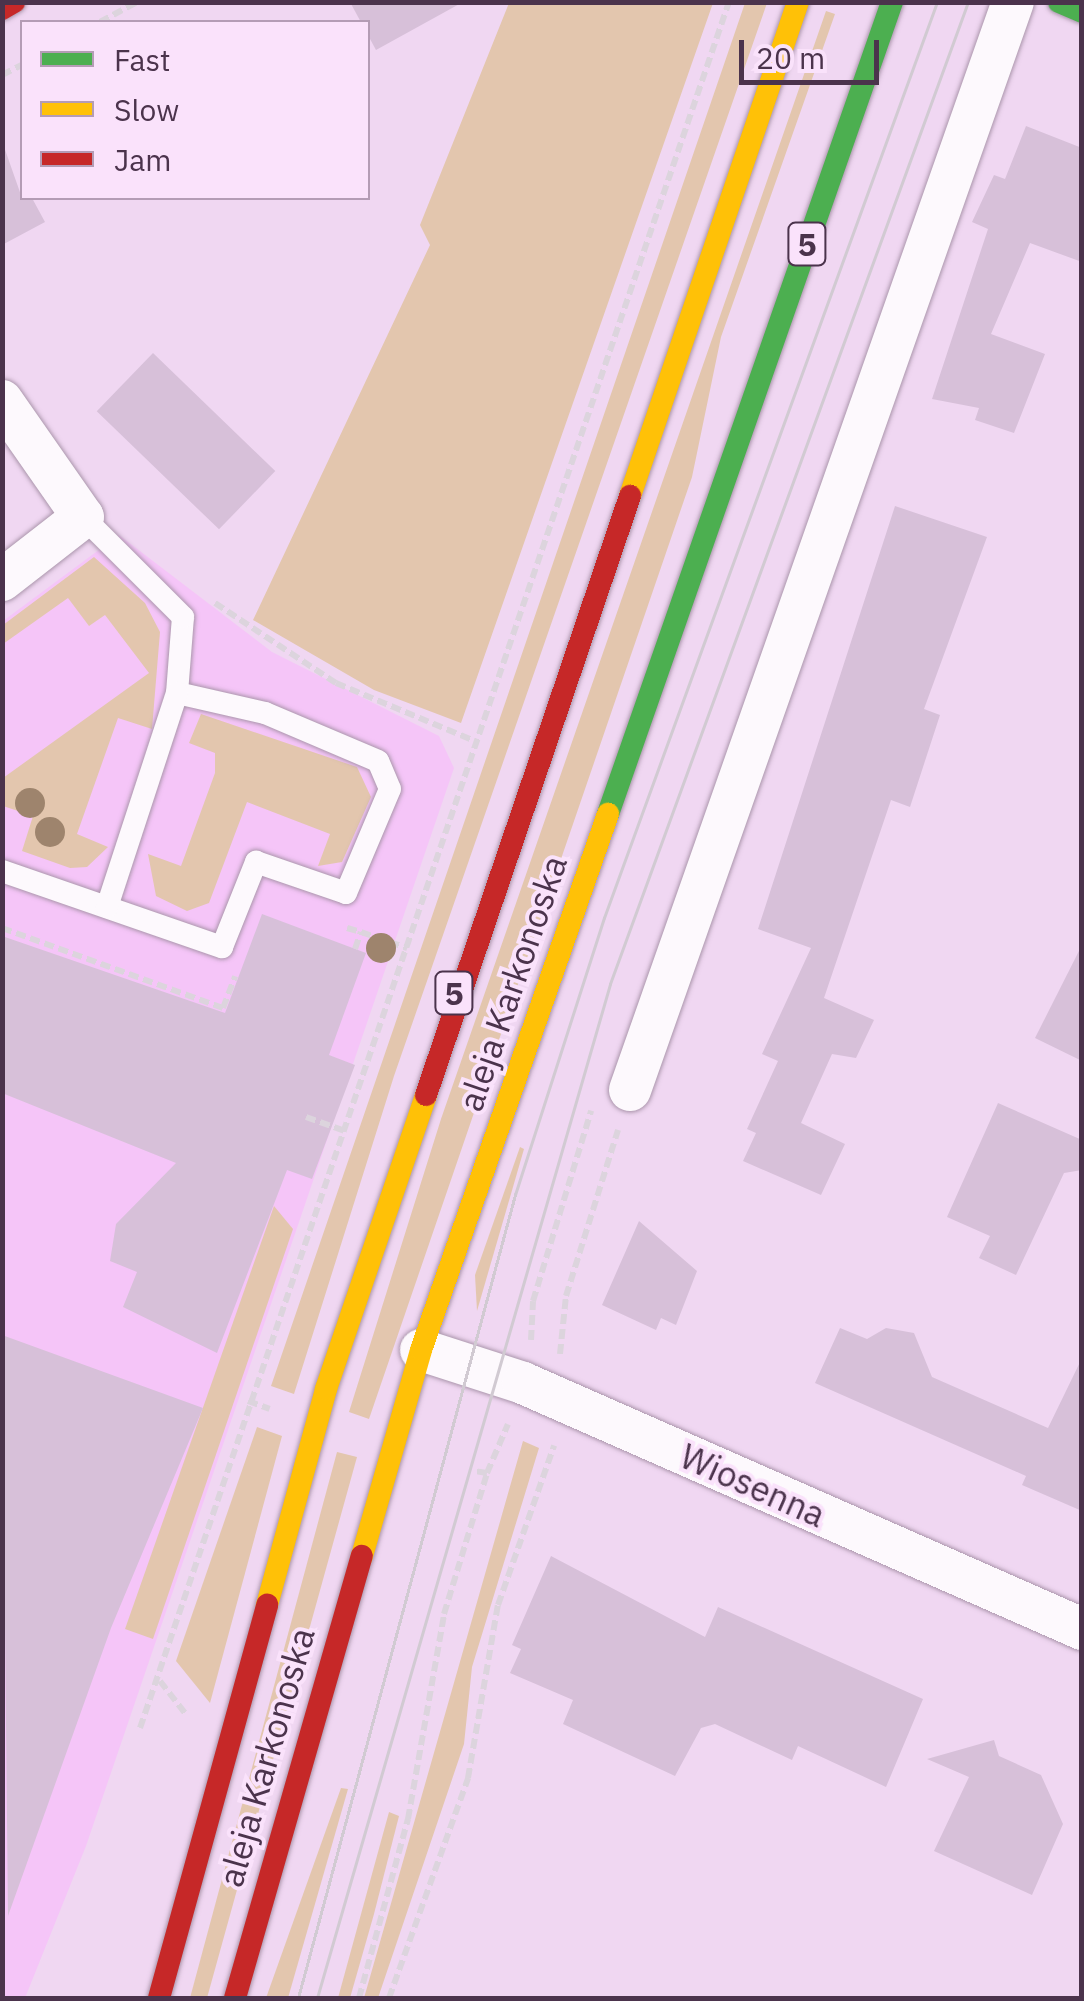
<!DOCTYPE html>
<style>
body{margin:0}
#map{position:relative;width:1084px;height:2001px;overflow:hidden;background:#f0d7f2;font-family:"IBM Plex Sans",sans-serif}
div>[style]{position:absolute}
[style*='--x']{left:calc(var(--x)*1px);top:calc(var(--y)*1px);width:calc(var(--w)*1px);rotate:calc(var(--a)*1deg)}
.built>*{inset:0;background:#f5c5f8}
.green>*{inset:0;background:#e3c6ae}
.building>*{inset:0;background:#d7c0d9;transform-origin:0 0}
.path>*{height:6px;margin-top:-3px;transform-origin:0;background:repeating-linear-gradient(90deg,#dcd4dd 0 10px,transparent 0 15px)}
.roads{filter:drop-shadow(0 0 2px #ab96ac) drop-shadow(0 0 2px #ab96ac)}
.lane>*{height:22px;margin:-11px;padding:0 11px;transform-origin:11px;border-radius:11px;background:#fdf9fd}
.street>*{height:42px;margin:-21px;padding:0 21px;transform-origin:21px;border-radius:21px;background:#fdf9fd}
.fast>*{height:22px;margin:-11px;padding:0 11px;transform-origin:11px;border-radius:11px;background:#4caf50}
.slow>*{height:22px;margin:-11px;padding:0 11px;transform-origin:11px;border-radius:11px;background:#ffc107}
.jam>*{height:22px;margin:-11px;padding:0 11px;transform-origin:11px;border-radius:11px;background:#c62828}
.tram>*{height:2.5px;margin:-1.25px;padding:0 1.25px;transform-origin:1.25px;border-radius:1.25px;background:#d1cad2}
.trees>*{width:30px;height:30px;margin:-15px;border-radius:50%;background:#9e846d}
span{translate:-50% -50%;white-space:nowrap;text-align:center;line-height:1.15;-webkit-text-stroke:8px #fae2fb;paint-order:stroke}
.shield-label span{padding:2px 8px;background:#fae2fb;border:2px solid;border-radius:8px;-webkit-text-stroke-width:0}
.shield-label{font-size:32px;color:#4b334c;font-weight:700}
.street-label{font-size:35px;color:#4b334c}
.frame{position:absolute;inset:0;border:5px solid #4b334c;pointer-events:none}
.legend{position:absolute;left:20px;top:20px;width:350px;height:180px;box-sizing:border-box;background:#fae2fb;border:2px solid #b49cb5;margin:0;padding:12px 18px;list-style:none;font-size:30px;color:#4b334c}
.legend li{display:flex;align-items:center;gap:20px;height:50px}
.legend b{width:50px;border:2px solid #b49cb5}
.scale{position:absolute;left:739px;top:40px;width:140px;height:45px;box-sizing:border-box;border:5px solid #4b334c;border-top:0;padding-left:12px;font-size:30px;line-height:35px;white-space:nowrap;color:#4b334c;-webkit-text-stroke:8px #fae2fb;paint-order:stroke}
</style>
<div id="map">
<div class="built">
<div style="clip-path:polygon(119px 535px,272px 652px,439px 736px,454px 768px,86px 1846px,25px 1998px,3px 1998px,3px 621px)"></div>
</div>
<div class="green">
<div style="clip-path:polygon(509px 3px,713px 3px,461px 723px,374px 690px,253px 620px,430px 245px,420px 225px)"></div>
<div style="clip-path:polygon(745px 3px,767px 3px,394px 1076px,294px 1394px,271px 1386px)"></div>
<div style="clip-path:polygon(826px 11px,835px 14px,721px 337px,692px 477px,369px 1419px,349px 1412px,441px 1119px)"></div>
<div style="clip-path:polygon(94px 557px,145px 603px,160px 632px,152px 729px,118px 718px,77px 834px,108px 847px,87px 867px,70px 868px,22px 851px,33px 816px,3px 806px,3px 778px,149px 673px,105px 615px,89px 626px,68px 598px,3px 644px,3px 625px)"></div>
<div style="clip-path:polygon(201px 714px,357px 767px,371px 797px,342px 862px,318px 866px,330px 834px,247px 802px,209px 903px,187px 911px,156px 896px,148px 854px,181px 866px,215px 773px,215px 753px,189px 743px)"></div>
<div style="clip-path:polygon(520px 1147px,524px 1149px,477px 1311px,475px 1275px)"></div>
<div style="clip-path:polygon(274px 1206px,293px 1229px,153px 1639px,125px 1629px)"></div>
<div style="clip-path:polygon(257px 1427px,282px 1436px,210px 1703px,176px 1661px)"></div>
<div style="clip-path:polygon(523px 1441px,539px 1448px,472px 1667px,464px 1744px,378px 1998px,364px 1998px)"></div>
<div style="clip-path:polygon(337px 1452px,357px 1457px,207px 1998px,190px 1998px)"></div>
<div style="clip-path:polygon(341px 1788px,348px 1789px,288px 1998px,266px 1998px)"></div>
<div style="clip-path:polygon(389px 1812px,399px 1816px,374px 1914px,350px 1998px,338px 1998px)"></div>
</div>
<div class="building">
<div style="clip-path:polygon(350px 2px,463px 2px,376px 50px)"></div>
<div style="clip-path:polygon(1026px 126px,1082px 148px,1082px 262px,1030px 243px,991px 334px,1045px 354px,1014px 433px,975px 420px,979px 408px,932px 399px,988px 229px,972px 222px,994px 175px,1005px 179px)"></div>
<div style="clip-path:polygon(2px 141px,22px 198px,32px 198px,45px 222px,2px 245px)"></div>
<div style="left:153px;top:353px;width:170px;height:81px;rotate:44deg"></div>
<div style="clip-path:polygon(895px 506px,987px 537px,924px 709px,940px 715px,910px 807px,891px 800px,824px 998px,874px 1020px,856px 1058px,832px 1054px,801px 1123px,845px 1144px,821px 1195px,743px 1161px,756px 1133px,747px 1129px,778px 1061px,762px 1054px,811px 948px,758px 929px)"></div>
<div style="clip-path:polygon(262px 914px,366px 953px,329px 1055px,355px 1065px,312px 1179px,287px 1170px,217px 1353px,123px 1307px,137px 1272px,110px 1261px,116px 1224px,176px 1163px,2px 1093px,2px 936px,225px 1013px)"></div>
<div style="clip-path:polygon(1082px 945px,1082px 1061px,1035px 1038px)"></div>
<div style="clip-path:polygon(998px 1103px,1082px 1140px,1082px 1170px,1064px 1173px,1016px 1275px,979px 1258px,990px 1236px,947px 1217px)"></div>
<div style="clip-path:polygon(639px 1221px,697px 1271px,676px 1325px,661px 1318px,656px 1330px,602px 1305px)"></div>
<div style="clip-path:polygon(840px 1328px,867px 1339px,886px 1328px,914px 1333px,932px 1377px,1048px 1428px,1082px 1358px,1082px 1511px,1022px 1485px,1026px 1476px,815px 1383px)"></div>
<div style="clip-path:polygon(2px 1335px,203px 1408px,111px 1628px,8px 1916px)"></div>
<div style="clip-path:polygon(551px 1556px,705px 1637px,718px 1607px,923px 1699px,886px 1787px,798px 1746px,792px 1760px,715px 1724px,701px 1728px,675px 1776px,563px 1724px,573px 1700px,510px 1673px,521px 1649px,512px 1645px)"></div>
<div style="clip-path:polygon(994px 1740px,999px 1756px,1041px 1775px,1063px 1824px,1032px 1895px,934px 1851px,969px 1777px,927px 1759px)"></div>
</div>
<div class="path">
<div style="--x:100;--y:22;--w:42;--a:-28.4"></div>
<div style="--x:2;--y:75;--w:22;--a:-27"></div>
<div style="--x:215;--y:603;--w:145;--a:33.5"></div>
<div style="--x:336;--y:683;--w:153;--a:22.7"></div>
<div style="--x:2;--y:928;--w:235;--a:19.9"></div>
<div style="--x:223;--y:1008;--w:34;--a:-69"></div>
<div style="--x:347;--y:928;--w:15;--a:16"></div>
<div style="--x:355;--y:949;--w:18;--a:-71"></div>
<div style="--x:361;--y:932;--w:49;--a:19.2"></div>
<div style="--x:306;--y:1117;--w:41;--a:19.7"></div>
<div style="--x:531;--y:1340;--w:39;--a:-87"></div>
<div style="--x:533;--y:1301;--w:199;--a:-73"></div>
<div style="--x:560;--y:1354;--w:58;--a:-84.1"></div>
<div style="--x:566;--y:1296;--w:174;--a:-72.6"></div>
<div style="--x:248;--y:1401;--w:23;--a:20"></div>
<div style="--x:487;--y:1473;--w:53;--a:-66.8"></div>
<div style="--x:160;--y:1681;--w:41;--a:52"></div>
<div style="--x:140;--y:1728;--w:1824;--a:-71.16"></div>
<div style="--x:359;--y:1998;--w:186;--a:-74.7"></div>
<div style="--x:408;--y:1819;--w:208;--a:-80"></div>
<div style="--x:444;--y:1614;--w:147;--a:-73"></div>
<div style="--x:487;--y:1473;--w:12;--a:-171"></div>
<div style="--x:389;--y:1998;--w:234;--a:-70.2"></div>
<div style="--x:468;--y:1778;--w:176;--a:-80.2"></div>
<div style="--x:498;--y:1605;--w:169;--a:-70.6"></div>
</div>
<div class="roads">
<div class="lane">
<div style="--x:2;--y:871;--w:233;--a:19.1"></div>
<div style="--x:222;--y:947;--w:92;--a:-68.2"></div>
<div style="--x:256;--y:862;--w:95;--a:19"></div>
<div style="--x:346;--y:893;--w:113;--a:-67.1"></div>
<div style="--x:390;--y:789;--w:30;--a:-113"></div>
<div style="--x:378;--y:761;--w:123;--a:-157"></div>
<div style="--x:265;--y:713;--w:90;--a:-167.2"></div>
<div style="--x:177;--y:693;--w:76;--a:-85.5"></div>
<div style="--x:183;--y:617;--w:141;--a:-135"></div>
<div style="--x:107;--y:907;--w:225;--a:-71.9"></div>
</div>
<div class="street">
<div style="--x:2;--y:401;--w:141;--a:55.1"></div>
<div style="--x:83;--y:517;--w:103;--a:142.1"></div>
<div style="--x:630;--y:1090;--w:1153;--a:-70.61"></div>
<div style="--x:421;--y:1350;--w:107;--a:17.9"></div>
<div style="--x:523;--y:1383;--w:611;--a:23.75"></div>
</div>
<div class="fast">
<div style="--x:1059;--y:2;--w:25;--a:23"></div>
<div style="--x:608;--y:814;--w:860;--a:-70.72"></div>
</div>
<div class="slow">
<div style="--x:630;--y:496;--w:522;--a:-71.22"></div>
<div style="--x:362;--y:1556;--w:214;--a:-74"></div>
<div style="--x:421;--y:1350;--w:568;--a:-70.77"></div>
<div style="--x:267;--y:1605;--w:224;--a:-74.7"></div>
<div style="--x:326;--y:1389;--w:311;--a:-71.2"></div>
</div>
<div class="jam">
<div style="--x:2;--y:9;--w:14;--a:-30"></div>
<div style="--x:426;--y:1095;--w:633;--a:-71.19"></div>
<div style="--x:159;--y:1998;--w:408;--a:-74.6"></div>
<div style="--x:235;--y:1998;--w:460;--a:-74"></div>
</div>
</div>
<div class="tram">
<div style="--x:298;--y:1998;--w:832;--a:-74.88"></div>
<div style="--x:515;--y:1195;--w:291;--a:-72.2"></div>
<div style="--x:604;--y:918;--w:975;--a:-70.02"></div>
<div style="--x:317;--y:1998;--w:1055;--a:-73.88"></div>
<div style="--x:610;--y:984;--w:1045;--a:-69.97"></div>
</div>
<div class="trees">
<div style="left:30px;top:803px"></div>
<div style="left:50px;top:832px"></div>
<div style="left:381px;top:948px"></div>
</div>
<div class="shield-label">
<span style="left:807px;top:244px">5</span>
<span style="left:454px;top:993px">5</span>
</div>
<div class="street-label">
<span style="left:512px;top:983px;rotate:-71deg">aleja Karkonoska</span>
<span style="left:753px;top:1485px;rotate:24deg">Wiosenna</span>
<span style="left:266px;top:1757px;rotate:-74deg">aleja Karkonoska</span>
</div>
<div class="frame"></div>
<ul class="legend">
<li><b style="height:12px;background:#4caf50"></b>Fast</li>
<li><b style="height:12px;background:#ffc107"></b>Slow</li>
<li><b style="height:12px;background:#c62828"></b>Jam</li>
</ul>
<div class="scale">20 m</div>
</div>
